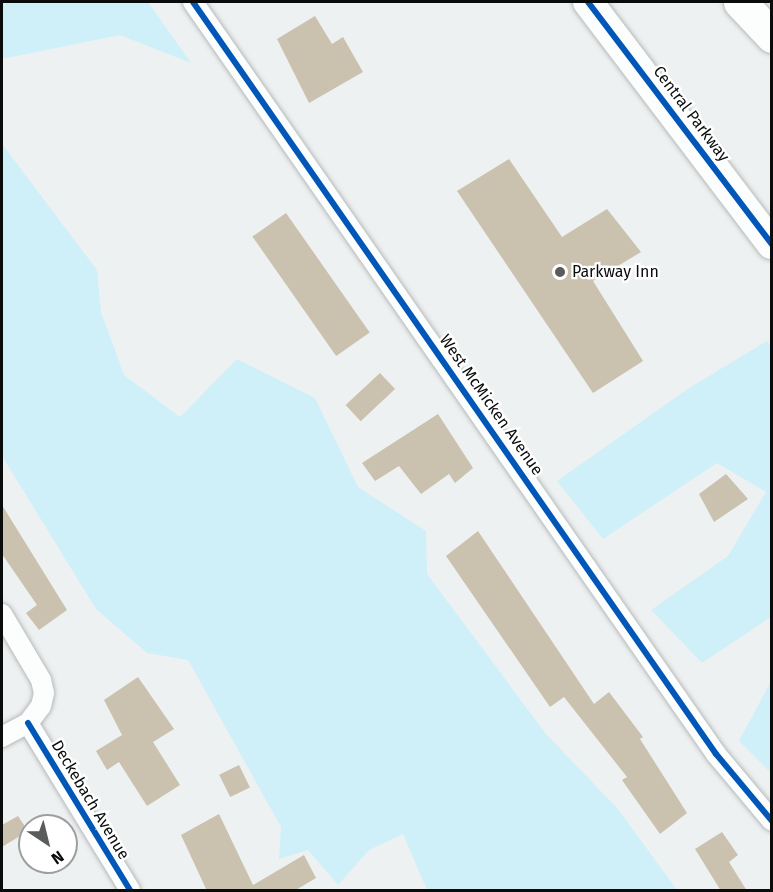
<!DOCTYPE html>
<style>
body{margin:0}
#map{position:relative;width:773px;height:892px;overflow:hidden;background:#eef1f2;font-family:"Fira Sans",sans-serif}
div>[style]{position:absolute}
[style*='--x']{left:calc(var(--x)*1px);top:calc(var(--y)*1px);width:calc(var(--w)*1px);rotate:calc(var(--a)*1deg)}
.green>*{inset:0;background:#cff0f8}
.building>*{inset:0;background:#cac1ae;transform-origin:0 0}
.roads{filter:drop-shadow(0 0 2px #b8baba) drop-shadow(0 0 2px #b8baba)}
.street>*{height:20px;margin:-10px;padding:0 10px;transform-origin:10px;border-radius:10px;background:#fcfdfd}
.primary>*{height:30px;margin:-15px;padding:0 15px;transform-origin:15px;border-radius:15px;background:#fcfdfd}
.highway>*{height:33px;margin:-16.5px;padding:0 16.5px;transform-origin:16.5px;border-radius:16.5px;background:#fcfdfd}
.cycleway>*{height:6px;margin:-3px;padding:0 3px;transform-origin:3px;border-radius:3px;background:#0057b8}
.dots>*{width:16px;height:16px;translate:-50% -50%;box-sizing:border-box;border:3px solid #fff;border-radius:50%}
span{translate:-50% -50%;white-space:nowrap;text-align:center;line-height:1.15;-webkit-text-stroke:4.5px #fff;paint-order:stroke}
.street-label{font-size:16px;color:#0a0c0c}
.poi-label{font-size:16px;color:#0a0c0c}
.left{translate:0 -50%;text-align:left}
.frame{position:absolute;inset:0;border:3px solid #0a0c0c;pointer-events:none}
.north{position:absolute;left:18px;top:814px;width:60px;height:60px;box-sizing:border-box;background:#fff;border:2px solid #9d9e9e;border-radius:50%;rotate:145deg;font-size:16px;font-weight:700;line-height:24px;text-align:center;color:#0a0c0c}
.north::after{content:'';display:block;margin:auto;width:21px;height:27px;background:#5a5c5c;clip-path:polygon(50% 0,100% 100%,50% 72%,0 100%)}
</style>
<div id="map">
<div class="green">
<div style="clip-path:polygon(2px 2px,148px 2px,191px 63px,120px 35px,2px 59px)"></div>
<div style="clip-path:polygon(2px 144px,97px 270px,101px 312px,124px 375px,180px 417px,237px 359px,315px 398px,358px 487px,426px 531px,427px 574px,546px 734px,618px 809px,677px 890px,427px 890px,403px 834px,369px 850px,338px 885px,308px 850px,279px 859px,281px 827px,188px 660px,147px 653px,96px 609px,2px 456px)"></div>
<div style="clip-path:polygon(767px 341px,772px 347px,771px 617px,702px 663px,651px 610px,728px 556px,766px 492px,717px 463px,603px 539px,557px 481px,689px 388px)"></div>
<div style="clip-path:polygon(771px 681px,772px 772px,770px 772px,739px 741px)"></div>
</div>
<div class="building">
<div style="clip-path:polygon(315px 16px,332px 44px,343px 37px,363px 72px,309px 103px,277px 39px)"></div>
<div style="clip-path:polygon(509px 159px,562px 237px,607px 209px,641px 252px,593px 281px,643px 361px,593px 393px,457px 191px)"></div>
<div style="left:286px;top:213px;width:146px;height:41px;rotate:55deg"></div>
<div style="left:380px;top:373px;width:22px;height:47px;rotate:47deg"></div>
<div style="clip-path:polygon(438px 414px,473px 468px,455px 483px,449px 474px,421px 494px,399px 466px,375px 481px,362px 463px)"></div>
<div style="clip-path:polygon(726px 474px,748px 499px,714px 522px,699px 494px)"></div>
<div style="clip-path:polygon(2px 505px,67px 610px,39px 630px,26px 613px,37px 605px,2px 554px)"></div>
<div style="clip-path:polygon(478px 531px,594px 704px,609px 692px,643px 737px,640px 739px,687px 813px,660px 834px,622px 780px,627px 777px,564px 697px,550px 707px,446px 556px)"></div>
<div style="clip-path:polygon(138px 677px,174px 729px,153px 742px,180px 785px,147px 806px,119px 762px,107px 770px,96px 751px,122px 735px,104px 700px)"></div>
<div style="left:239px;top:765px;width:25px;height:22px;rotate:64deg"></div>
<div style="clip-path:polygon(219px 814px,253px 885px,304px 855px,316px 878px,294px 891px,207px 891px,181px 835px)"></div>
<div style="clip-path:polygon(18px 816px,28px 831px,2px 847px,2px 825px)"></div>
<div style="clip-path:polygon(722px 832px,738px 855px,729px 862px,747px 891px,721px 891px,695px 849px)"></div>
</div>
<div class="roads">
<div class="street">
<div style="--x:193;--y:2;--w:916;--a:55.18"></div>
<div style="--x:716;--y:754;--w:87;--a:50.1"></div>
<div style="--x:2;--y:614;--w:77;--a:59.4"></div>
<div style="--x:41;--y:680;--w:13;--a:77"></div>
<div style="--x:44;--y:693;--w:13;--a:103"></div>
<div style="--x:41;--y:706;--w:21;--a:127"></div>
<div style="--x:28;--y:723;--w:30;--a:152"></div>
<div style="--x:28;--y:723;--w:196;--a:58.6"></div>
</div>
<div class="primary">
<div style="--x:588;--y:2;--w:304;--a:52.8"></div>
</div>
<div class="highway">
<div style="--x:740;--y:2;--w:47;--a:46.7"></div>
</div>
</div>
<div class="cycleway">
<div style="--x:193;--y:2;--w:916;--a:55.18"></div>
<div style="--x:716;--y:754;--w:87;--a:50.1"></div>
<div style="--x:588;--y:2;--w:304;--a:52.8"></div>
<div style="--x:28;--y:723;--w:196;--a:58.6"></div>
</div>
<div class="dots">
<div style="left:560px;top:272px;background:#5a5c5c"></div>
</div>
<div class="street-label">
<span style="left:691px;top:114px;rotate:53deg">Central Parkway</span>
<span style="left:491px;top:405px;rotate:55deg">West McMicken Avenue</span>
<span style="left:90px;top:800px;rotate:59deg">Deckebach Avenue</span>
</div>
<div class="poi-label">
<span class="left" style="left:572px;top:272px">Parkway Inn</span>
</div>
<div class="frame"></div>
<div class="north">N</div>
</div>
